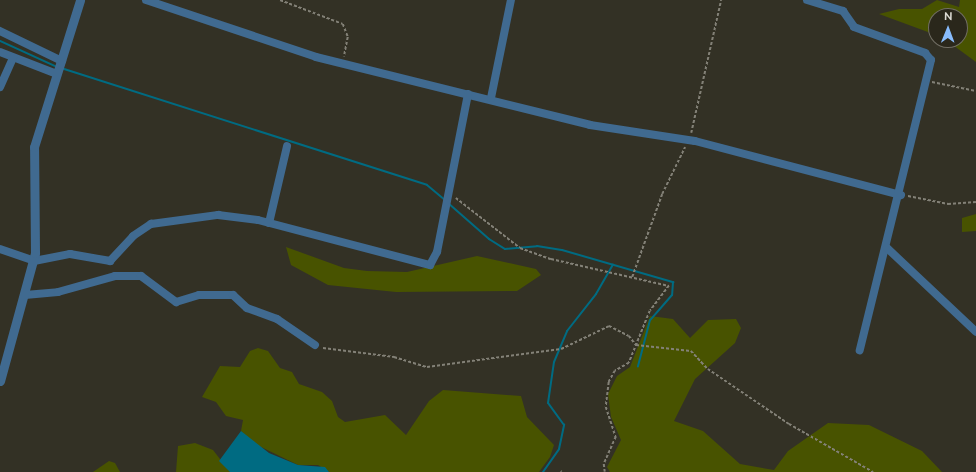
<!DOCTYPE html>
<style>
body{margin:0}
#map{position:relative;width:976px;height:472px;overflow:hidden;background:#333125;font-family:Raleway,sans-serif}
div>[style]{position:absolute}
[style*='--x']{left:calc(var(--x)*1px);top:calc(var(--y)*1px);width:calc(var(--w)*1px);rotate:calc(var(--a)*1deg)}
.green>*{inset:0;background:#485300}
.water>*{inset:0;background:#006b82}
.stream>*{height:2px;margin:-1px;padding:0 1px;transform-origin:1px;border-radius:1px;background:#006b82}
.path>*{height:1.5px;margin-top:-0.75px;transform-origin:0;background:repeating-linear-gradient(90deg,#838177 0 3px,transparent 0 5px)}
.minor>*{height:8px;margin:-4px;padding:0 4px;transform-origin:4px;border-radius:4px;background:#406a90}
.tertiary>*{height:9px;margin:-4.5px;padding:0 4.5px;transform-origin:4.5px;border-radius:4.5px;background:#406a90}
span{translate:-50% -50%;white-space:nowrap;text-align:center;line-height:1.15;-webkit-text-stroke:4px #2a271b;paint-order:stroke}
.north{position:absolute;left:928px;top:8px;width:40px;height:40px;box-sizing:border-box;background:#2a271b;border:1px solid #716e64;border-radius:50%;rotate:1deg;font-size:11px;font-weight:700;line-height:16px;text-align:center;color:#dbd9d2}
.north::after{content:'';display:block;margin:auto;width:14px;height:18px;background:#87bbfb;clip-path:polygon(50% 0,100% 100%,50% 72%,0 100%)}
</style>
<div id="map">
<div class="green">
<div style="clip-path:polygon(937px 0,959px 7px,960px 0,976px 0,976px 62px,946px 40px,960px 40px,960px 16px,936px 16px,936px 35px,879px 14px,899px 9px,922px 9px)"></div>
<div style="clip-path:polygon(976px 214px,976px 231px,962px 232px,962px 218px)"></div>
<div style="clip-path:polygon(286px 247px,344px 268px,367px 271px,407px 272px,477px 256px,536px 269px,541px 275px,517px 291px,396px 292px,328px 285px,291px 265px)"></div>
<div style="clip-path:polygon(650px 316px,673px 319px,690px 338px,708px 320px,736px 319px,741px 328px,735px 343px,695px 379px,674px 421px,703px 431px,740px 464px,774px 470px,788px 451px,828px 423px,869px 425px,922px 451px,942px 472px,610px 472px,607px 467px,621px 440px,611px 417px,608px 394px,617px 376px,630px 367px)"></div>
<div style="clip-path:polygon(258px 348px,268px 351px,280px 368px,292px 372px,299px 384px,322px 392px,332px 401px,338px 417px,345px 422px,385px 415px,406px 435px,429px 401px,443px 390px,521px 396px,527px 417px,554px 445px,550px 457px,539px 472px,329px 472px,318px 465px,298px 465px,251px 442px,241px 431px,243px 420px,226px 416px,216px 402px,202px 397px,220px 366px,240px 367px,250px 351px)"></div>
<div style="clip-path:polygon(195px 443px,213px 450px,230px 472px,176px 472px,178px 446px)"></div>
<div style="clip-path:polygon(109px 461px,115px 463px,120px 472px,93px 472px)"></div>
</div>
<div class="water">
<div style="clip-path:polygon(241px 431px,269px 453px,298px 465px,325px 467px,329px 472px,230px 472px,219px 461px)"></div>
</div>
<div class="stream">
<div style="--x:0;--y:41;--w:63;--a:24.5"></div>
<div style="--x:61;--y:68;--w:384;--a:17.7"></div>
<div style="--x:427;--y:185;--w:23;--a:40"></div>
<div style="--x:448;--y:203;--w:55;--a:41.3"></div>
<div style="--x:489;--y:239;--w:19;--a:32"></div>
<div style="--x:505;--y:249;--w:32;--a:-5"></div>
<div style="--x:537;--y:246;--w:25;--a:9"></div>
<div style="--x:562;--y:250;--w:116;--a:16.1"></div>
<div style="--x:673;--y:282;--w:13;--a:94"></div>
<div style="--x:672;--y:295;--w:33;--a:131"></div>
<div style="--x:650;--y:320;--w:48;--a:104.6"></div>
<div style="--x:543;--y:472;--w:28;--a:-55"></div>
<div style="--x:559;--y:449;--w:25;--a:-78"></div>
<div style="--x:564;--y:425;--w:27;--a:-126"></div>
<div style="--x:548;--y:403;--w:41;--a:-81.7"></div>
<div style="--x:554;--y:362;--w:34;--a:-67"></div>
<div style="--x:567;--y:331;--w:47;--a:-51.9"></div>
<div style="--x:596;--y:294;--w:34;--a:-60"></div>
</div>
<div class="path">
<div style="--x:280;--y:0;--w:67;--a:20.9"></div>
<div style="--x:343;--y:24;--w:14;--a:69"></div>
<div style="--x:348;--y:37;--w:20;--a:101"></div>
<div style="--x:932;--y:82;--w:45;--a:11.6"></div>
<div style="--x:691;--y:133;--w:136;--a:-77.3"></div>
<div style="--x:908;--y:196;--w:41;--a:11.3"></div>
<div style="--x:948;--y:204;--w:28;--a:-4"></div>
<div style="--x:456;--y:198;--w:81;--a:38"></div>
<div style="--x:520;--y:248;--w:33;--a:20"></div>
<div style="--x:551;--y:259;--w:121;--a:12.9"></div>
<div style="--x:669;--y:286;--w:31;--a:127"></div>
<div style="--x:650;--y:311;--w:56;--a:112"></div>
<div style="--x:629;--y:363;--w:16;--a:150"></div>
<div style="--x:615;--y:371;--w:13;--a:119"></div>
<div style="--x:609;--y:382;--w:25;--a:97"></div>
<div style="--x:606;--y:407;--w:32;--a:72"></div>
<div style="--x:616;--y:437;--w:30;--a:114"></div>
<div style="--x:604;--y:464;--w:8;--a:83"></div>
<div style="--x:632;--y:277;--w:88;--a:-70.1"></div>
<div style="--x:662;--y:194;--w:52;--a:-63.9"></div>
<div style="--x:323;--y:348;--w:72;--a:7.2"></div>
<div style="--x:394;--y:357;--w:34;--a:17"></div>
<div style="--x:427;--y:367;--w:135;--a:-7.7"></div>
<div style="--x:561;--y:349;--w:53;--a:-25.6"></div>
<div style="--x:609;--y:326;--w:22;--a:27"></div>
<div style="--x:629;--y:336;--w:11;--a:52"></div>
<div style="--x:636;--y:345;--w:55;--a:6.2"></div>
<div style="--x:691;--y:351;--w:25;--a:47"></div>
<div style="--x:708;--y:369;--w:98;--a:34.2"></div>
<div style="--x:789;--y:424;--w:97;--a:29.7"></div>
<div style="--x:561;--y:471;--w:1;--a:45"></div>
</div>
<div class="minor">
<div style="--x:146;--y:0;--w:179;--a:18.5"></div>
<div style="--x:316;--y:57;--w:282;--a:13.9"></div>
<div style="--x:590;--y:125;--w:106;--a:8.7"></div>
<div style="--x:695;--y:141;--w:213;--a:14.7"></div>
<div style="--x:807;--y:0;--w:38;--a:17"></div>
<div style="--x:843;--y:11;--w:19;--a:55"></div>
<div style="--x:854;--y:27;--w:76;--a:20.1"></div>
<div style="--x:925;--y:53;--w:9;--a:49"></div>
<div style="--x:931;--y:60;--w:299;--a:103.8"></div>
<div style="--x:0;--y:31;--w:69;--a:25.8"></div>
<div style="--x:0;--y:52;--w:61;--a:21.1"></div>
<div style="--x:0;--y:87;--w:32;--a:-66"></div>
<div style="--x:491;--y:98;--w:100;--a:-78.5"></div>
<div style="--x:269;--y:223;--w:79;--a:-76.8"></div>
<div style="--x:887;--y:248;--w:122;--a:43.3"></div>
<div style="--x:0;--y:249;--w:36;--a:19"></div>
<div style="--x:34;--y:261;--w:37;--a:-11"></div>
<div style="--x:70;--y:254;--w:41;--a:9.9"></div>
<div style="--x:110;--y:261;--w:34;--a:-47"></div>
<div style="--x:133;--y:236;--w:22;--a:-34"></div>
<div style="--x:151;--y:224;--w:68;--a:-7.7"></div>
<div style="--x:218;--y:215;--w:40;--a:7.1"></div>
<div style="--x:258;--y:220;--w:178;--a:14.7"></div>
<div style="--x:430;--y:265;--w:15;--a:-62"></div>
<div style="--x:437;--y:252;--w:161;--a:-78.9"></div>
<div style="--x:25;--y:295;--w:33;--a:-5"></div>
<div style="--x:58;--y:292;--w:59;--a:-15.7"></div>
<div style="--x:115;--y:276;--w:26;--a:0"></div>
<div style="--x:141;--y:276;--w:44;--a:36.6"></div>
<div style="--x:176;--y:302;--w:24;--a:-17"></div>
<div style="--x:199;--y:295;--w:34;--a:0"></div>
<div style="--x:233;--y:295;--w:19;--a:43"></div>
<div style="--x:247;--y:308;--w:32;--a:20"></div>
<div style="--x:277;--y:319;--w:46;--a:34.4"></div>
</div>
<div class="tertiary">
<div style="--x:0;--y:381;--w:133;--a:-74.7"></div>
<div style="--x:35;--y:253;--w:106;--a:-90.5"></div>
<div style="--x:34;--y:147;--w:154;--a:-72.6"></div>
</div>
<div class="north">N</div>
</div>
